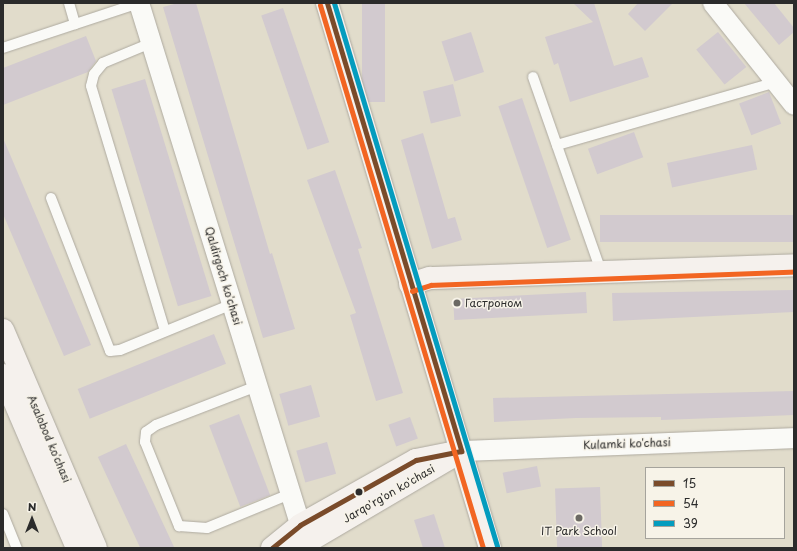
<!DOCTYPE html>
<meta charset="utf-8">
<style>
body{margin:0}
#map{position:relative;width:797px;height:551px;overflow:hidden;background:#e1dccb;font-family:"Playpen Sans",sans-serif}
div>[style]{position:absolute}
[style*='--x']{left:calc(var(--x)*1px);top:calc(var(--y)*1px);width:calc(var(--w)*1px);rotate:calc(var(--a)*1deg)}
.building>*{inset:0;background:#d2cacf;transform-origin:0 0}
.roads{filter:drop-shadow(0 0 1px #aeaaa0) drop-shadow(0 0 1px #aeaaa0)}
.service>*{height:10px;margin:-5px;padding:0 5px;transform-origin:5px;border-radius:5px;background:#fafaf7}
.minor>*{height:20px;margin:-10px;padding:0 10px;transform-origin:10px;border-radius:10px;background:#fafaf7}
.secondary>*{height:22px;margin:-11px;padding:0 11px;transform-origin:11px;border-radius:11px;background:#f5f1ed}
.bus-1>*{height:5px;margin:-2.5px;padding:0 2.5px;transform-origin:2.5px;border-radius:2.5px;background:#7a4b2a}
.bus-2>*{height:5px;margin:-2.5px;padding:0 2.5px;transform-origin:2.5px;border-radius:2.5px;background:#f26522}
.bus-3>*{height:5px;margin:-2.5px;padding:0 2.5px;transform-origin:2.5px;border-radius:2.5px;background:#049cbe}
.dots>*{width:11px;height:11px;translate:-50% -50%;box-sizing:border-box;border:2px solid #f7f3e8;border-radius:50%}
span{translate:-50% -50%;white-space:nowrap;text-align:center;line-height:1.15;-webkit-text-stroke:3px #f7f3e8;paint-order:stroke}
.street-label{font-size:11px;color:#2b2b2b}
.poi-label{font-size:11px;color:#2b2b2b}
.left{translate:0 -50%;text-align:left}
.frame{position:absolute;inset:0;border:4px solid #2b2b2b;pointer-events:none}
.legend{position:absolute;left:645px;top:467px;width:140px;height:72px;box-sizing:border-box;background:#f7f3e8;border:1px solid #a5a39c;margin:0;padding:5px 7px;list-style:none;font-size:12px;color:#2b2b2b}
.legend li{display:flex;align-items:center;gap:8px;height:20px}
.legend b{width:20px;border:1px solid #a5a39c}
.north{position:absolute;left:12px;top:499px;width:40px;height:40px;-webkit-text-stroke:3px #f7f3e8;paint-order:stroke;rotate:0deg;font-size:11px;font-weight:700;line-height:16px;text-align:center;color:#2b2b2b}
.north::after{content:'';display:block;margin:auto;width:14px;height:18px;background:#2b2b2b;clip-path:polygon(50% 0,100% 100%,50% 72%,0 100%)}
</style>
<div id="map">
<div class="building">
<div style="clip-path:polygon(178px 3px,196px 3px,270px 254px,272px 253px,295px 329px,263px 338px,163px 7px)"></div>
<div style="left:362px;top:3px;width:23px;height:99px"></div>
<div style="clip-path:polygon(573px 3px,594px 3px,614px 66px,642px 57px,649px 77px,570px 102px,558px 63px,554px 65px,545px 37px,593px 22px)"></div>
<div style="clip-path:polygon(638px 3px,673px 3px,645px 31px,628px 14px)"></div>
<div style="clip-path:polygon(744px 3px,774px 3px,794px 28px,794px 32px,779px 45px)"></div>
<div style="left:283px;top:8px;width:142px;height:23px;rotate:71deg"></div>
<div style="left:471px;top:32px;width:42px;height:31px;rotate:72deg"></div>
<div style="left:718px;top:32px;width:45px;height:28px;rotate:51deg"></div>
<div style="clip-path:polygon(86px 36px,96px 61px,88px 72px,3px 105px,3px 68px)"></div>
<div style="left:145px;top:79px;width:227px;height:35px;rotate:73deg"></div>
<div style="left:453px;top:84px;width:33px;height:31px;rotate:76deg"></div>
<div style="left:769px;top:92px;width:34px;height:32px;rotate:69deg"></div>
<div style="left:522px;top:98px;width:150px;height:25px;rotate:71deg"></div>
<div style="left:634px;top:132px;width:27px;height:49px;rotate:70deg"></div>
<div style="clip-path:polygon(423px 133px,448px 219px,455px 217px,462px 240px,432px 249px,401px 140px)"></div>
<div style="clip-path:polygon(3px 138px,91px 345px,64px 356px,3px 214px)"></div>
<div style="left:752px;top:145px;width:25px;height:87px;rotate:78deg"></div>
<div style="clip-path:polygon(335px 170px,362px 248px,358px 249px,403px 393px,376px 401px,350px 315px,356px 313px,307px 180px)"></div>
<div style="left:794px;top:215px;width:27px;height:194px;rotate:90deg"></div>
<div style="clip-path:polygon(794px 290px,794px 312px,613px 321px,612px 293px)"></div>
<div style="left:586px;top:292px;width:21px;height:133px;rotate:87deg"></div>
<div style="left:214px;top:334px;width:32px;height:147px;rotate:68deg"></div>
<div style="left:311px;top:385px;width:33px;height:33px;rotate:74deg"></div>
<div style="clip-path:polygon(794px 391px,794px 415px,661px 420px,661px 417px,576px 418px,494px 422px,493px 398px)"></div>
<div style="left:239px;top:414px;width:87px;height:32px;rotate:69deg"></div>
<div style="left:410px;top:417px;width:23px;height:23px;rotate:70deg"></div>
<div style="left:327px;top:442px;width:33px;height:32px;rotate:74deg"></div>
<div style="left:126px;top:444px;width:115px;height:31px;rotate:65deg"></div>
<div style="left:537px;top:466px;width:21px;height:35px;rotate:79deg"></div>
<div style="left:600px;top:487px;width:61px;height:45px;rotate:88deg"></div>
<div style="clip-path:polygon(434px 514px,445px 548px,423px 548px,414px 520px)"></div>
</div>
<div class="roads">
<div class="service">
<div style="--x:69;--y:3;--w:22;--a:74"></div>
<div style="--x:151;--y:43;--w:52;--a:157.4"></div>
<div style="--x:103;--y:63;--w:14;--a:129"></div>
<div style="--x:94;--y:74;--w:12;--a:104"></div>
<div style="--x:91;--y:86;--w:256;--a:73.2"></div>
<div style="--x:3;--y:48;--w:143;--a:-18.3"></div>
<div style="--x:533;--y:77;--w:206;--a:70.7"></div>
<div style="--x:557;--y:145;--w:228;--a:-16"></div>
<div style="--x:51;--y:198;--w:164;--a:68.9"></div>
<div style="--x:110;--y:351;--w:10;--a:-6"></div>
<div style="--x:120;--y:350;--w:121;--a:-22.3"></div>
<div style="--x:257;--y:386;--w:108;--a:158.9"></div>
<div style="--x:156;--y:425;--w:12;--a:145"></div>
<div style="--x:146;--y:432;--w:10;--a:96"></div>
<div style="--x:145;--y:442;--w:91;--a:68"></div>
<div style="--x:179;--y:526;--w:28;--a:4"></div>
<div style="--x:207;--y:528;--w:90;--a:-22.3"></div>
<div style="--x:3;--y:514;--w:37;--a:68"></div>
</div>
<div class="minor">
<div style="--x:139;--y:3;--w:562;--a:72.82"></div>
<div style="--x:713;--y:3;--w:130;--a:51.5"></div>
<div style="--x:461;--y:451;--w:333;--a:-2.2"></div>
</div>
<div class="secondary">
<div style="--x:327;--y:3;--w:569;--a:73.35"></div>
<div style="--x:410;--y:284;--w:21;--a:-17"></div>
<div style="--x:430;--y:278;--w:364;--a:-2"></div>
<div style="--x:3;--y:330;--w:237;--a:66.9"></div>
<div style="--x:3;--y:375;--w:188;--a:66.8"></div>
<div style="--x:272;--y:548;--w:36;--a:-39"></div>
<div style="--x:300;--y:525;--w:133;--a:-29.3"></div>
<div style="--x:416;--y:460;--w:46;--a:-11.3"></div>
<div style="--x:297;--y:548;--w:178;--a:-30.5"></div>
</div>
</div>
<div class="bus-1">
<div style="--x:327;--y:3;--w:468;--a:73.3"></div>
<div style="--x:272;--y:548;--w:36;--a:-39"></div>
<div style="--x:300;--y:525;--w:133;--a:-29.3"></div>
<div style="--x:416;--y:460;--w:46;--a:-11.3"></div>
</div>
<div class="bus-2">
<div style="--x:320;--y:5;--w:567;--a:73.29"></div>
<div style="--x:412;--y:291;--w:20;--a:-18"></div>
<div style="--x:431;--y:285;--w:363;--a:-2.1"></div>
</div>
<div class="bus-3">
<div style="--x:334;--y:3;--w:567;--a:73.29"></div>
</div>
<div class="dots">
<div style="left:457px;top:303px;background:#6b6963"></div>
<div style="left:359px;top:492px;background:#2b2b2b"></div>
<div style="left:579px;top:518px;background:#6b6963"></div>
</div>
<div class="street-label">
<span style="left:223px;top:276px;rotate:73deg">Qaldirgoch ko'chasi</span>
<span style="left:49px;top:439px;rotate:67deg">Asalobod ko'chasi</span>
<span style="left:627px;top:444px;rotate:-2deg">Kulamki ko'chasi</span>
<span style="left:389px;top:494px;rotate:-30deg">Jarqo'rg'on ko'chasi</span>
</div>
<div class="poi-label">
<span class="left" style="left:465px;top:303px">Гастроном</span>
<span style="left:579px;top:531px">IT Park School</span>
</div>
<div class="frame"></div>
<ul class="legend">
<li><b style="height:5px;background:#7a4b2a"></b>15</li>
<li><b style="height:5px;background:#f26522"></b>54</li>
<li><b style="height:5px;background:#049cbe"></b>39</li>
</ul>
<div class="north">N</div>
</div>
